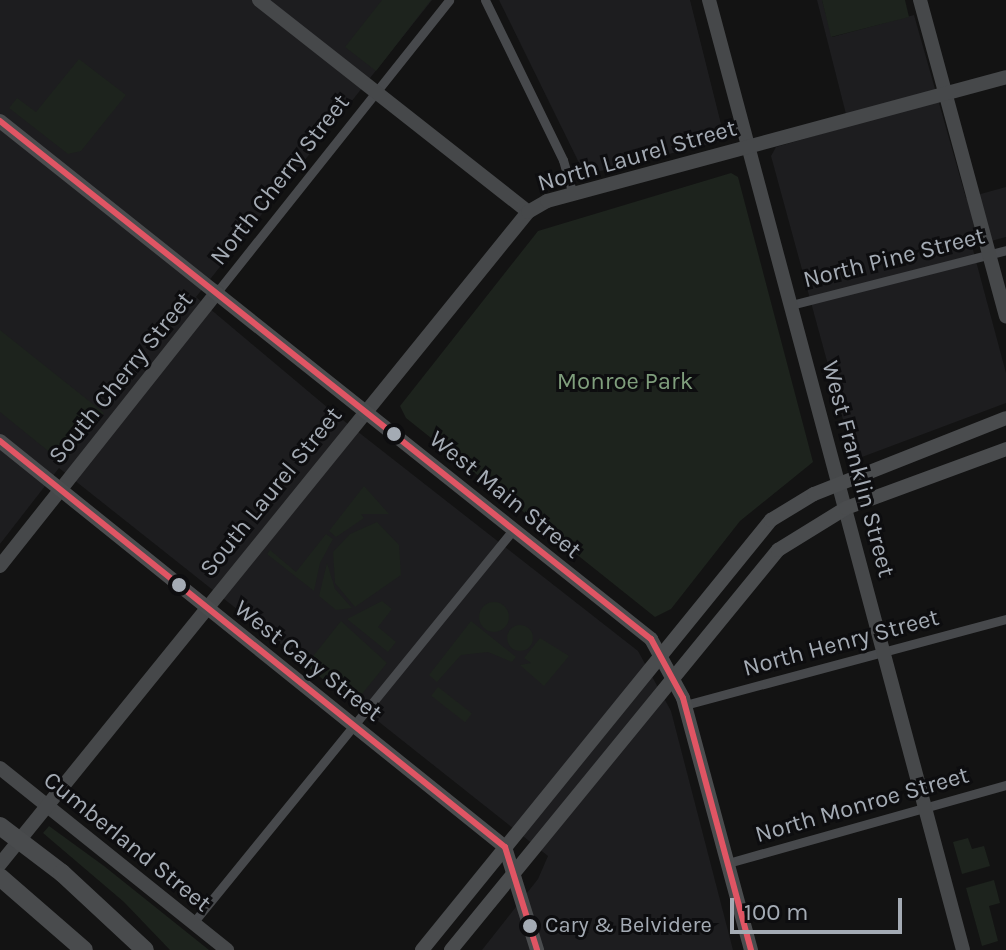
<!DOCTYPE html>
<style>
body{margin:0}
#map{position:relative;width:1006px;height:950px;overflow:hidden;background:#131313;font-family:Karla,sans-serif}
div>[style]{position:absolute}
[style*='--x']{left:calc(var(--x)*1px);top:calc(var(--y)*1px);width:calc(var(--w)*1px);rotate:calc(var(--a)*1deg)}
.built>*{inset:0;background:#1d1d1f}
.green>*{inset:0;background:#1d231d;transform-origin:0 0}
.round{border-radius:50%}
.street>*{height:9px;margin:-4.5px;padding:0 4.5px;transform-origin:4.5px;border-radius:4.5px;background:#47494c}
.secondary>*{height:14px;margin:-7px;padding:0 7px;transform-origin:7px;border-radius:7px;background:#46484a}
.primary>*{height:14px;margin:-7px;padding:0 7px;transform-origin:7px;border-radius:7px;background:#4a4c4e}
.highway>*{height:18px;margin:-9px;padding:0 9px;transform-origin:9px;border-radius:9px;background:#494b4d}
.bus-1>*{height:6px;margin:-3px;padding:0 3px;transform-origin:3px;border-radius:3px;background:#e05564}
.dots>*{width:22px;height:22px;translate:-50% -50%;box-sizing:border-box;border:4px solid #0d0d0f;border-radius:50%}
span{translate:-50% -50%;white-space:nowrap;text-align:center;line-height:1.15;-webkit-text-stroke:6px #0d0d0f;paint-order:stroke}
.bus-label{font-size:22px;color:#a4abb4}
.left{translate:0 -50%;text-align:left}
.street-label{font-size:24px;color:#a4abb4}
.park-label{font-size:24px;color:#7f9e7c}
.scale{position:absolute;left:730px;top:898px;width:172px;height:36px;box-sizing:border-box;border:4px solid #a4abb4;border-top:0;padding-left:10px;font-size:24px;line-height:28px;white-space:nowrap;color:#a4abb4;-webkit-text-stroke:6px #0d0d0f;paint-order:stroke}
</style>
<div id="map">
<div class="built">
<div style="clip-path:polygon(0 0,432px 0,196px 297px,334px 413px,638px 651px,671px 711px,733px 950px,482px 950px,538px 879px,548px 856px,59px 468px,0 544px)"></div>
<div style="clip-path:polygon(499px 0,690px 0,725px 140px,585px 175px)"></div>
<div style="clip-path:polygon(817px 0,822px 0,832px 37px,914px 15px,966px 198px,1006px 187px,1006px 237px,972px 246px,1006px 373px,1006px 403px,854px 460px,771px 156px,776px 147px,849px 126px)"></div>
</div>
<div class="green">
<div style="clip-path:polygon(382px 0,431px 0,376px 71px,345px 47px)"></div>
<div style="clip-path:polygon(822px 0,905px 0,909px 17px,831px 37px)"></div>
<div style="clip-path:polygon(79px 59px,126px 95px,81px 151px,68px 154px,9px 108px,17px 98px,36px 112px)"></div>
<div style="clip-path:polygon(731px 173px,738px 177px,813px 462px,740px 521px,671px 609px,655px 617px,406px 418px,400px 406px,538px 231px)"></div>
<div style="clip-path:polygon(0 330px,104px 413px,63px 463px,0 412px)"></div>
<div style="clip-path:polygon(364px 486px,389px 514px,361px 514px,364px 518px,336px 537px,329px 531px)"></div>
<div style="clip-path:polygon(377px 522px,399px 545px,401px 575px,355px 607px,335px 583px,333px 552px,350px 534px)"></div>
<div style="clip-path:polygon(326px 534px,333px 539px,320px 563px,314px 591px,267px 554px,270px 550px,296px 572px)"></div>
<div style="clip-path:polygon(327px 563px,335px 589px,352px 608px,336px 610px,319px 596px)"></div>
<div style="clip-path:polygon(382px 601px,392px 609px,378px 627px,396px 642px,388px 652px,347px 619px)"></div>
<div class="round" style="left:479px;top:602px;width:30px;height:30px"></div>
<div style="clip-path:polygon(341px 621px,387px 663px,354px 704px,310px 669px,310px 660px)"></div>
<div style="clip-path:polygon(471px 621px,516px 657px,512px 662px,488px 652px,461px 655px,437px 682px,429px 675px)"></div>
<div class="round" style="left:507px;top:625px;width:26px;height:26px"></div>
<div style="clip-path:polygon(540px 638px,569px 656px,544px 686px,520px 665px,531px 663px,524px 658px)"></div>
<div style="left:438px;top:687px;width:43px;height:11px;rotate:38deg"></div>
<div style="clip-path:polygon(49px 826px,104px 866px,209px 950px,170px 950px,124px 902px,43px 833px)"></div>
<div style="clip-path:polygon(968px 838px,972px 849px,984px 846px,990px 866px,962px 874px,953px 842px)"></div>
<div style="clip-path:polygon(994px 880px,1000px 903px,989px 906px,998px 941px,982px 946px,966px 888px)"></div>
</div>
<div class="street">
<div style="--x:485;--y:0;--w:178;--a:64"></div>
<div style="--x:563;--y:160;--w:36;--a:74"></div>
<div style="--x:217;--y:292;--w:373;--a:-51.5"></div>
<div style="--x:791;--y:305;--w:222;--a:-14.3"></div>
<div style="--x:685;--y:705;--w:332;--a:-15"></div>
<div style="--x:728;--y:863;--w:289;--a:-15.7"></div>
<div style="--x:193;--y:923;--w:507;--a:-50.85"></div>
</div>
<div class="secondary">
<div style="--x:259;--y:0;--w:342;--a:38.2"></div>
<div style="--x:709;--y:0;--w:983;--a:75.03"></div>
<div style="--x:920;--y:0;--w:328;--a:74.8"></div>
<div style="--x:0;--y:566;--w:350;--a:-51.6"></div>
<div style="--x:0;--y:768;--w:291;--a:38.7"></div>
<div style="--x:0;--y:864;--w:839;--a:-51"></div>
<div style="--x:528;--y:212;--w:22;--a:-30"></div>
<div style="--x:547;--y:201;--w:475;--a:-15.1"></div>
</div>
<div class="primary">
<div style="--x:0;--y:121;--w:832;--a:38.51"></div>
<div style="--x:651;--y:639;--w:67;--a:61.5"></div>
<div style="--x:683;--y:698;--w:261;--a:74.9"></div>
<div style="--x:0;--y:441;--w:648;--a:38.8"></div>
<div style="--x:505;--y:847;--w:108;--a:72.7"></div>
<div style="--x:422;--y:950;--w:554;--a:-50.94"></div>
<div style="--x:771;--y:520;--w:50;--a:-31.2"></div>
<div style="--x:814;--y:494;--w:206;--a:-21.6"></div>
<div style="--x:451;--y:950;--w:517;--a:-50.73"></div>
<div style="--x:778;--y:550;--w:80;--a:-31.7"></div>
<div style="--x:846;--y:508;--w:171;--a:-20.2"></div>
</div>
<div class="highway">
<div style="--x:0;--y:826;--w:78;--a:37.2"></div>
<div style="--x:62;--y:873;--w:113;--a:42.9"></div>
<div style="--x:0;--y:877;--w:111;--a:41"></div>
</div>
<div class="bus-1">
<div style="--x:0;--y:121;--w:832;--a:38.51"></div>
<div style="--x:651;--y:639;--w:67;--a:61.5"></div>
<div style="--x:683;--y:698;--w:261;--a:74.9"></div>
<div style="--x:0;--y:441;--w:648;--a:38.8"></div>
<div style="--x:505;--y:847;--w:108;--a:72.7"></div>
</div>
<div class="dots">
<div style="left:394px;top:434px;background:#a4abb4"></div>
<div style="left:179px;top:585px;background:#a4abb4"></div>
<div style="left:530px;top:926px;background:#a4abb4"></div>
</div>
<div class="bus-label">
<span class="left" style="left:545px;top:926px">Cary &amp; Belvidere</span>
</div>
<div class="street-label">
<span style="left:637px;top:156px;rotate:-16deg">North Laurel Street</span>
<span style="left:280px;top:180px;rotate:-52deg">North Cherry Street</span>
<span style="left:894px;top:258px;rotate:-14deg">North Pine Street</span>
<span style="left:121px;top:378px;rotate:-51deg">South Cherry Street</span>
<span style="left:858px;top:469px;rotate:75deg">West Franklin Street</span>
<span style="left:271px;top:492px;rotate:-51deg">South Laurel Street</span>
<span style="left:505px;top:495px;rotate:39deg">West Main Street</span>
<span style="left:841px;top:643px;rotate:-15deg">North Henry Street</span>
<span style="left:308px;top:661px;rotate:38deg">West Cary Street</span>
<span style="left:862px;top:805px;rotate:-16deg">North Monroe Street</span>
<span style="left:127px;top:842px;rotate:39deg">Cumberland Street</span>
</div>
<div class="park-label">
<span style="left:625px;top:382px">Monroe Park</span>
</div>
<div class="scale">100 m</div>
</div>
